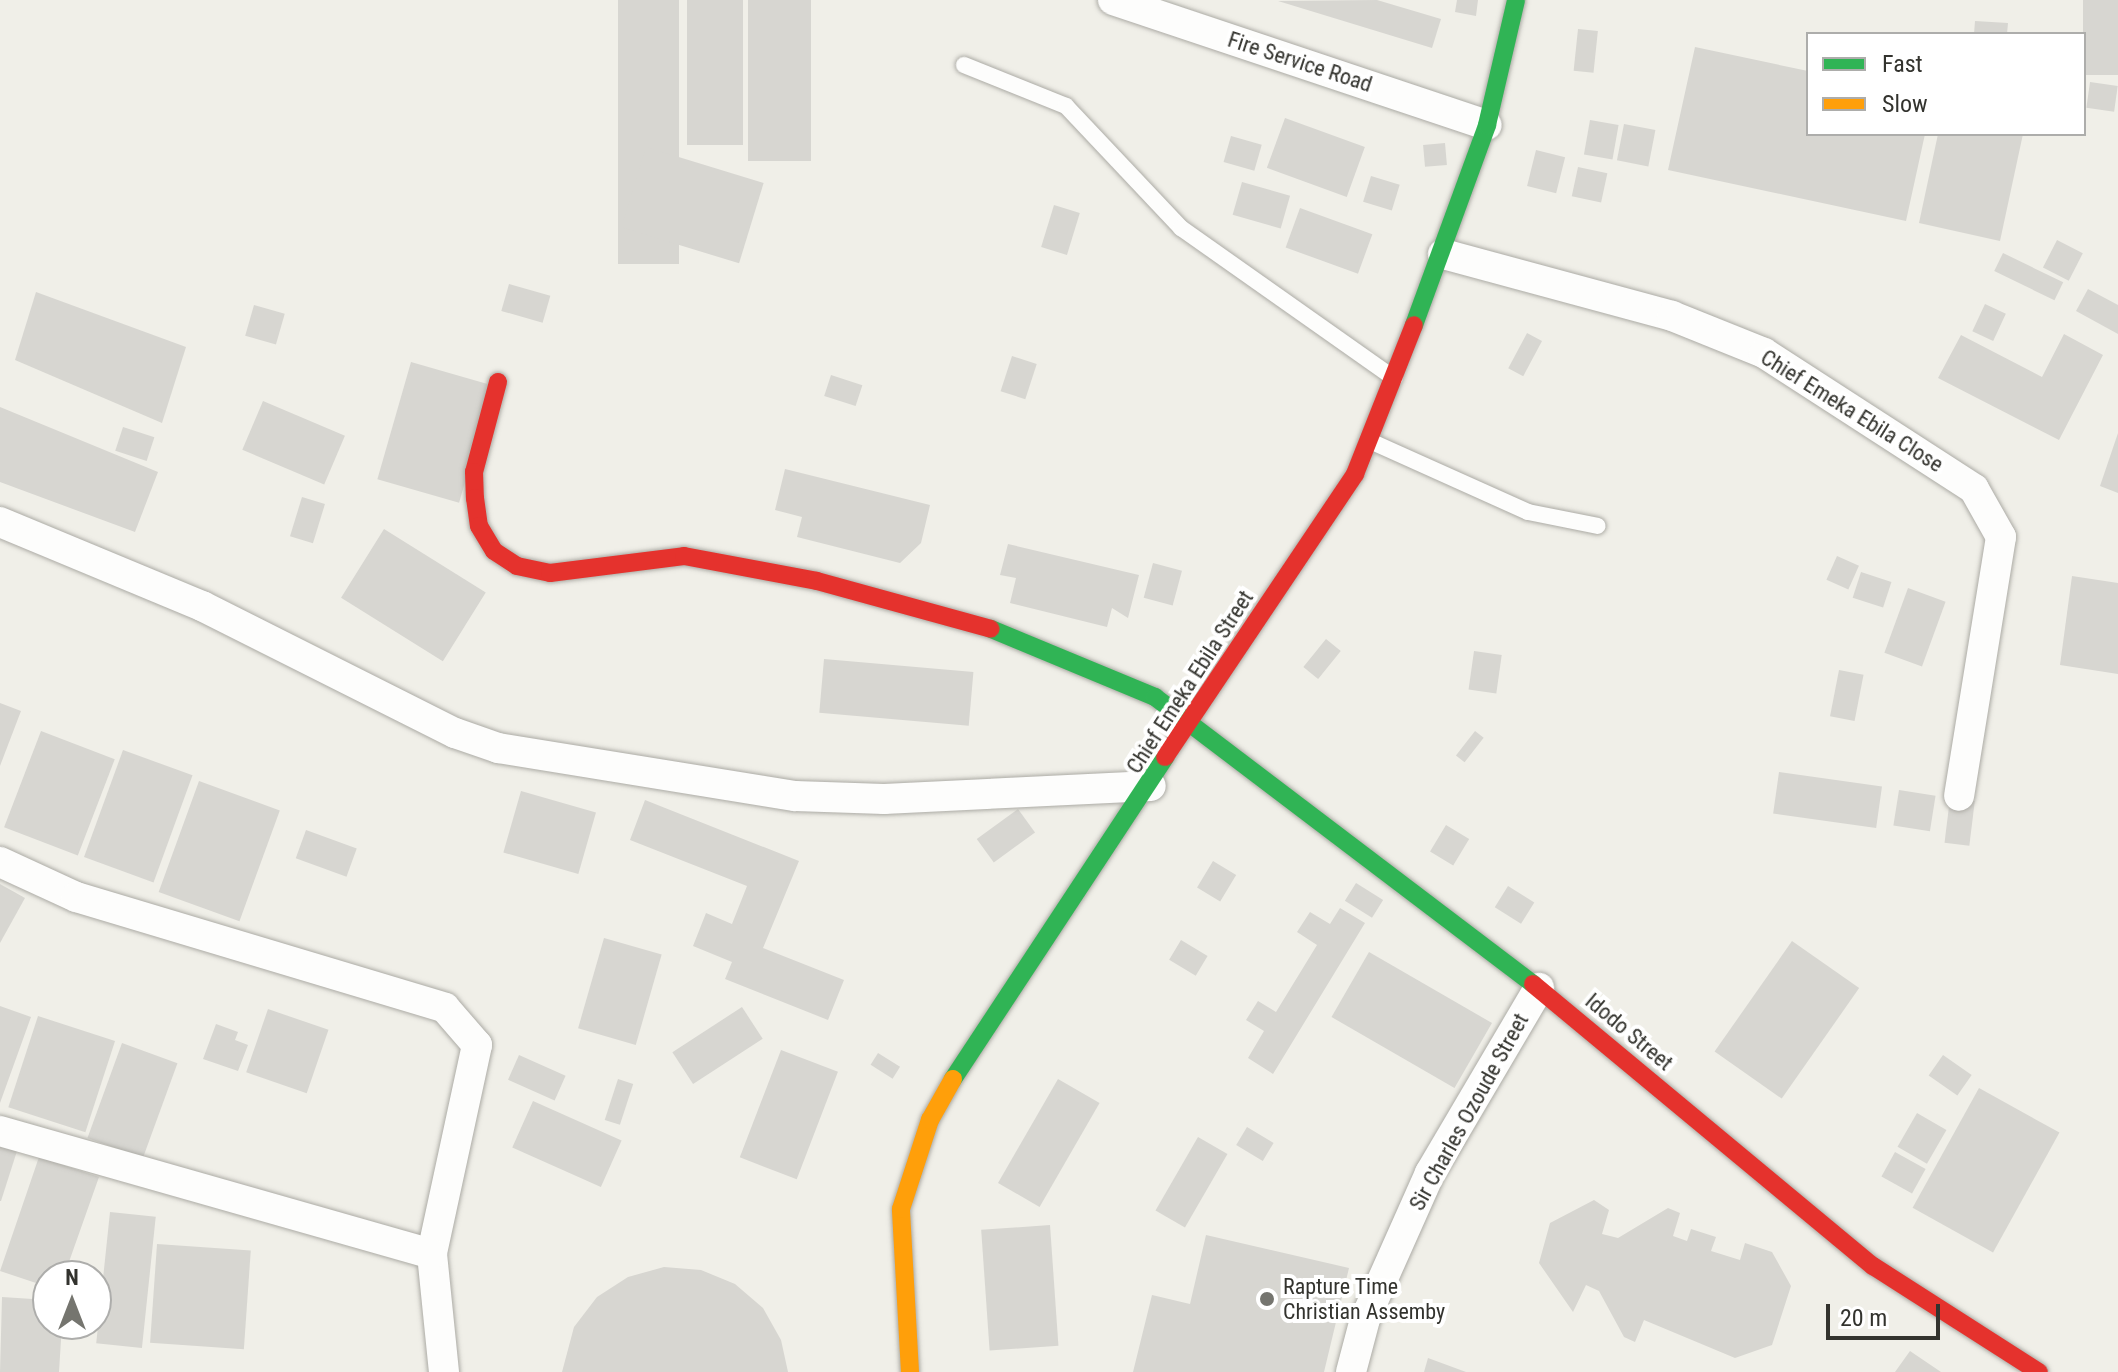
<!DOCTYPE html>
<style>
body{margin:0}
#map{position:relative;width:2118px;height:1372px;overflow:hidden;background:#f0efe8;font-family:"Roboto Condensed",sans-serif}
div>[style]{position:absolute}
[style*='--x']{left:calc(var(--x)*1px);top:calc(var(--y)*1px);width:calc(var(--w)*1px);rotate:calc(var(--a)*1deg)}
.building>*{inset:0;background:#d7d6d1;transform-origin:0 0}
.roads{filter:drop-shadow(0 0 2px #acaba5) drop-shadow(0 0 2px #acaba5)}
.lane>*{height:16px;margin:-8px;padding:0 8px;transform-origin:8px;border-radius:8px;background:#fdfdfc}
.street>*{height:30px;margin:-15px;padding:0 15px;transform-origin:15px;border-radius:15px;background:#fdfdfc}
.fast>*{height:18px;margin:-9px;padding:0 9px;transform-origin:9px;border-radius:9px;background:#30b455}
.slow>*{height:18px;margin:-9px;padding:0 9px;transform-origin:9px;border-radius:9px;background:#ff9f0a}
.jam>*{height:18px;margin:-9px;padding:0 9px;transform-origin:9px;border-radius:9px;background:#e5322d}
.dots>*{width:22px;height:22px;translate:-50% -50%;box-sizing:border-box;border:4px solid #fff;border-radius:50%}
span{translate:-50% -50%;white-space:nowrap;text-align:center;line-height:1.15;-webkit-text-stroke:8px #fff;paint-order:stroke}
.street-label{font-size:22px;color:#33332e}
.poi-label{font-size:22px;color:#33332e}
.left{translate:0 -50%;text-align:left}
.legend{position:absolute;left:1806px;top:32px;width:280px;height:104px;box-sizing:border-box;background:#fff;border:2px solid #adadab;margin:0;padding:10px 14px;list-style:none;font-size:24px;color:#33332e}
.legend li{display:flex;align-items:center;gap:16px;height:40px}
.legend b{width:40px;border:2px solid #adadab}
.north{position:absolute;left:32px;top:1260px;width:80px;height:80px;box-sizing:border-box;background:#fff;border:2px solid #adadab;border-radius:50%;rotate:0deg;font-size:22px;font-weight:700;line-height:32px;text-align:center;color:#33332e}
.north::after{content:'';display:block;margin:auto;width:28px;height:36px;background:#75756f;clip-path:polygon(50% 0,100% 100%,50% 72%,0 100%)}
.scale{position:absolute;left:1826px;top:1304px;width:114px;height:36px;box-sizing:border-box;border:4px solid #33332e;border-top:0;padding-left:10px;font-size:24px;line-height:28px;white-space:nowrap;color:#33332e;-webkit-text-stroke:6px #fff;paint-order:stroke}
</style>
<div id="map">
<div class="building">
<div style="left:618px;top:0;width:61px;height:264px"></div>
<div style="left:687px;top:0;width:56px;height:145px"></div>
<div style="left:748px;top:0;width:63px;height:161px"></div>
<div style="clip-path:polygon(1377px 0,1441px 19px,1432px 48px,1278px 1px)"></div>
<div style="clip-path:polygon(1457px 0,1478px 0,1476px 16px,1455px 12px)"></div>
<div style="left:2083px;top:0;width:35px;height:75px"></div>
<div style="clip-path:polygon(1975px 21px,2008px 23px,2007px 34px,1974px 34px)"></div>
<div style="left:1578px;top:29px;width:20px;height:42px;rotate:6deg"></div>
<div style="clip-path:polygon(1695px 47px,1808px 71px,1808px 134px,1925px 134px,1906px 221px,1668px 170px)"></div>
<div style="left:2090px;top:82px;width:28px;height:26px;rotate:8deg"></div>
<div style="left:1285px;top:118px;width:85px;height:53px;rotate:20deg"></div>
<div style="left:1590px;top:120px;width:29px;height:35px;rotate:10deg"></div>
<div style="left:1624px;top:124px;width:32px;height:37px;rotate:11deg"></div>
<div style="clip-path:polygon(1938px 134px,2023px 134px,2000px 241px,1919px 223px)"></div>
<div style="left:1231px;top:136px;width:32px;height:27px;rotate:16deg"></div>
<div style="left:1445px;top:143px;width:22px;height:22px;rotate:85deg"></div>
<div style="left:646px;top:147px;width:123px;height:84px;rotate:17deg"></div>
<div style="left:1536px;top:150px;width:30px;height:37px;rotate:14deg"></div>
<div style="left:1578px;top:167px;width:30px;height:30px;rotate:12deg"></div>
<div style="left:1371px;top:176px;width:30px;height:27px;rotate:17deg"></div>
<div style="left:1242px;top:182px;width:50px;height:34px;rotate:16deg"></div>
<div style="left:1054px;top:205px;width:27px;height:44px;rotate:17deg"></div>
<div style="left:1300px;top:208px;width:77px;height:42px;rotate:20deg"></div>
<div style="left:2057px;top:240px;width:29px;height:31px;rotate:27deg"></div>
<div style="left:2003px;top:253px;width:67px;height:20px;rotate:26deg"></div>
<div style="left:509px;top:284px;width:43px;height:28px;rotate:16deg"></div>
<div style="clip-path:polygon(2088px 289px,2118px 305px,2118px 334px,2076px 311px)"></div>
<div style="clip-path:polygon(36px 292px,186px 347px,162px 423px,15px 360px)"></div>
<div style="left:1985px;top:304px;width:23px;height:30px;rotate:25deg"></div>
<div style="left:254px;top:305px;width:32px;height:32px;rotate:16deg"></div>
<div style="left:1527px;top:333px;width:17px;height:40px;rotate:28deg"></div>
<div style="clip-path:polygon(2064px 334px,2103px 355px,2059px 440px,1938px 378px,1961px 335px,2042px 377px)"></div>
<div style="left:1012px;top:356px;width:26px;height:37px;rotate:18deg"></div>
<div style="left:411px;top:362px;width:85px;height:122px;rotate:16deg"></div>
<div style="left:831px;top:375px;width:33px;height:22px;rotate:18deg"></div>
<div style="left:263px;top:401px;width:89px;height:53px;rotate:23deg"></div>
<div style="clip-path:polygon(0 407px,158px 472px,135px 532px,0 482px)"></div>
<div style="left:123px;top:427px;width:33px;height:25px;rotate:18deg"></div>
<div style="clip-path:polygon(2118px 433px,2118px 493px,2100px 486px)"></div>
<div style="clip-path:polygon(785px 469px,930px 505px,921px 543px,900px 563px,797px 537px,802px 517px,775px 510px)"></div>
<div style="left:302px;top:497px;width:24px;height:41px;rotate:17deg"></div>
<div style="left:384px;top:529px;width:120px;height:81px;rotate:32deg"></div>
<div style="clip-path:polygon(1008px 544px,1139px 575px,1128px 618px,1112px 608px,1107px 627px,1010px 603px,1016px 578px,1000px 575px)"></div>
<div style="left:1837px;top:556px;width:24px;height:26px;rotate:24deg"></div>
<div style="left:1153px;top:563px;width:30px;height:36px;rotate:15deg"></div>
<div style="left:1861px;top:572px;width:32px;height:27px;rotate:18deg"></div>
<div style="clip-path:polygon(2072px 576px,2118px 583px,2118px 674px,2060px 665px)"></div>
<div style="left:1908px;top:588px;width:40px;height:69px;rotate:20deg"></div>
<div style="left:1326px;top:639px;width:19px;height:36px;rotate:39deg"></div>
<div style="left:1474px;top:651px;width:28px;height:39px;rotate:8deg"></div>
<div style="left:824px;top:659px;width:150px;height:54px;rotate:5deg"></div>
<div style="left:1839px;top:670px;width:25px;height:47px;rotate:11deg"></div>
<div style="clip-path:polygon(0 703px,21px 711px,0 766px)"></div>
<div style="left:41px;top:731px;width:79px;height:103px;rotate:21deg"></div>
<div style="left:1475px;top:731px;width:11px;height:31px;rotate:38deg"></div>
<div style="left:123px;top:750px;width:74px;height:114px;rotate:20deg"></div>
<div style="left:1779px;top:772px;width:104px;height:42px;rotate:8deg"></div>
<div style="left:199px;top:781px;width:86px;height:118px;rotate:20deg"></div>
<div style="left:1899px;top:790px;width:37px;height:36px;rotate:9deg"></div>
<div style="left:521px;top:791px;width:78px;height:64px;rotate:16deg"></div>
<div style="left:1950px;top:798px;width:25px;height:45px;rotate:7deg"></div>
<div style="clip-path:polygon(645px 800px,799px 861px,763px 948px,844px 980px,828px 1020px,725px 979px,732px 962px,693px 946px,706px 913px,732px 924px,747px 886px,630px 840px)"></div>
<div style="left:1018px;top:809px;width:29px;height:51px;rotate:54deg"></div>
<div style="left:1446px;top:825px;width:27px;height:31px;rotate:31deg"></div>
<div style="left:306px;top:830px;width:54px;height:30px;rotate:20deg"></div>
<div style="left:1213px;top:861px;width:27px;height:31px;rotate:31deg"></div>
<div style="left:1356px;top:883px;width:32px;height:21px;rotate:32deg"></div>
<div style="clip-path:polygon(0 884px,25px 898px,0 943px)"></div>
<div style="left:1508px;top:886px;width:31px;height:25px;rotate:32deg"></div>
<div style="clip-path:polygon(1340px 908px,1365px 923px,1273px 1074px,1248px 1058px,1264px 1031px,1246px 1020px,1258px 1001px,1276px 1012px,1317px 945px,1297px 932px,1310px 912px,1330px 924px)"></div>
<div style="left:604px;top:938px;width:60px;height:94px;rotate:16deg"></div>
<div style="left:1181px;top:940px;width:31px;height:23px;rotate:31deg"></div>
<div style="left:1792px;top:941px;width:82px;height:135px;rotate:35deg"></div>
<div style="left:1369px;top:952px;width:142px;height:75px;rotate:30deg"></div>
<div style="clip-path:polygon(0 1006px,31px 1017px,0 1103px)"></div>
<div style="left:742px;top:1007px;width:38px;height:83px;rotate:57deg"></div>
<div style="left:268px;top:1009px;width:64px;height:67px;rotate:19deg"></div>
<div style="left:38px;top:1016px;width:81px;height:96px;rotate:18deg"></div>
<div style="clip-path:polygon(216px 1024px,238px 1032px,235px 1040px,248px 1045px,238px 1071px,203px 1059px)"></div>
<div style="left:122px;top:1043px;width:59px;height:101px;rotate:20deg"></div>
<div style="left:781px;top:1050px;width:61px;height:115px;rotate:21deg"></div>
<div style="left:878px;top:1053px;width:26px;height:14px;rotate:32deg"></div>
<div style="left:519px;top:1055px;width:51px;height:27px;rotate:24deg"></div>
<div style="left:1943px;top:1055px;width:35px;height:25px;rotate:35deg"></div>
<div style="left:618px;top:1079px;width:16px;height:43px;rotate:18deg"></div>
<div style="left:1058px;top:1079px;width:48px;height:120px;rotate:30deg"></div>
<div style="left:1979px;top:1088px;width:92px;height:137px;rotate:29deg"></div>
<div style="left:533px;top:1101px;width:97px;height:51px;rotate:24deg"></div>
<div style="left:1917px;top:1113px;width:34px;height:39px;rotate:30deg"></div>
<div style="left:1247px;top:1127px;width:31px;height:21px;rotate:31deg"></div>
<div style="left:1198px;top:1137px;width:34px;height:85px;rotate:30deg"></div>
<div style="clip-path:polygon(0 1145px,17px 1151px,1px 1201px,0 1201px)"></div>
<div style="left:1895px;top:1152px;width:35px;height:28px;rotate:29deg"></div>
<div style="clip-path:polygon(39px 1157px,99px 1177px,64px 1276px,48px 1276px,48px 1287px,0 1271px)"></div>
<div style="clip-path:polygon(1594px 1200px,1609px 1210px,1602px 1234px,1618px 1238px,1668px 1208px,1680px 1213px,1673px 1236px,1687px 1241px,1691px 1229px,1716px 1237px,1711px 1251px,1740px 1260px,1745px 1243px,1772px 1252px,1791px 1286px,1772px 1345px,1735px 1358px,1644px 1320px,1635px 1342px,1624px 1337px,1599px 1291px,1586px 1285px,1573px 1312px,1539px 1263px,1550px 1223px)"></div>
<div style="left:110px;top:1212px;width:46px;height:132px;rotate:6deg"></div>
<div style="left:1050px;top:1225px;width:121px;height:69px;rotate:86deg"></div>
<div style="clip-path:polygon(1206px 1235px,1349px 1268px,1324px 1372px,1133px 1372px,1152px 1295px,1190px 1304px)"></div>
<div style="left:157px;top:1244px;width:94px;height:99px;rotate:4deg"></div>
<div style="clip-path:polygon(664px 1267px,701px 1270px,735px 1284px,763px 1308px,781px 1340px,788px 1372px,562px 1372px,574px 1327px,597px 1297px,628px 1277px)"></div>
<div style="clip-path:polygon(2px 1297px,48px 1300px,48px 1324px,62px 1324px,59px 1372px,0 1372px)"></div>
<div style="clip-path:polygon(1910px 1351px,1941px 1372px,1895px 1372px)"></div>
<div style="clip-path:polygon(1428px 1358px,1466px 1372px,1424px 1372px)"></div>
</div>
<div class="roads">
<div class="lane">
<div style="--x:964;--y:65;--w:110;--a:21.9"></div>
<div style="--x:1066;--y:106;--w:168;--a:46.7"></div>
<div style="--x:1181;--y:228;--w:261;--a:35.2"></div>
<div style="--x:1370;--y:441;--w:173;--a:24.2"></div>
<div style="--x:1528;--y:512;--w:71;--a:11.3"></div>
</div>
<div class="street">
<div style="--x:1113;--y:0;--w:394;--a:18.5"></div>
<div style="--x:1443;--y:254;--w:237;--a:15.1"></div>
<div style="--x:1672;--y:316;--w:99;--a:21.9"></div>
<div style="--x:1764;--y:353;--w:250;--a:32.9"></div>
<div style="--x:1974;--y:489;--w:55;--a:60.6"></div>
<div style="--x:2001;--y:537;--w:262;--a:99.2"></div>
<div style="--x:0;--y:522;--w:219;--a:22.6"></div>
<div style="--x:202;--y:606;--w:283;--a:26.7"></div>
<div style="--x:455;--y:733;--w:46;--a:19.2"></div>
<div style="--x:498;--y:748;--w:301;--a:9.2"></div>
<div style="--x:795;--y:796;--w:89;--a:1.9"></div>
<div style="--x:884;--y:799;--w:267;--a:-2.8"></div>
<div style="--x:0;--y:862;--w:84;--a:24.7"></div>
<div style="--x:76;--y:897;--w:385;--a:16.7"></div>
<div style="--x:445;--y:1008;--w:49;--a:49.1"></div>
<div style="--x:477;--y:1045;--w:214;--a:102.2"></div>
<div style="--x:432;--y:1254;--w:119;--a:84.2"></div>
<div style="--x:0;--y:1131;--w:449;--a:15.9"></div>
<div style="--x:1351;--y:1372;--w:55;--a:-75.2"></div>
<div style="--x:1365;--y:1319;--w:160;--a:-66"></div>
<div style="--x:1430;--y:1173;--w:215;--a:-59.5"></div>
</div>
<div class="fast">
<div style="--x:1414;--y:325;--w:213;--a:-69.9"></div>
<div style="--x:1487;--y:125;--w:128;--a:-76.9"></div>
<div style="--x:991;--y:629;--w:178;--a:22.5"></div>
<div style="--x:1155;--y:697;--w:475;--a:37.2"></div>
<div style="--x:953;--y:1079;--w:386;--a:-56.6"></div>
</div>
<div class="slow">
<div style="--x:910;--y:1372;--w:163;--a:-93.2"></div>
<div style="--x:901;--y:1209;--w:94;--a:-72"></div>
<div style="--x:930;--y:1120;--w:47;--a:-60.7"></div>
</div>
<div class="jam">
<div style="--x:498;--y:382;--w:93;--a:104.9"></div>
<div style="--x:474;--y:472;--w:26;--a:88"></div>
<div style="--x:475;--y:498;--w:28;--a:82"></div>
<div style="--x:479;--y:526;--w:29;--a:59"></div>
<div style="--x:494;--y:551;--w:27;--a:33"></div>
<div style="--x:517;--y:566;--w:34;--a:12"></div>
<div style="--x:550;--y:573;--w:135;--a:-7.2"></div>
<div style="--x:684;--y:556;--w:135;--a:10.6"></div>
<div style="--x:817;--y:581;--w:180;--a:15.4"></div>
<div style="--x:1165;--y:757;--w:341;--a:-56.1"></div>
<div style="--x:1355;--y:474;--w:160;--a:-68.4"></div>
<div style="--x:1533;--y:984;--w:442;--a:39.7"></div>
<div style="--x:1873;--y:1266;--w:197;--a:32.6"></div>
</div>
</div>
<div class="dots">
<div style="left:1267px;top:1299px;background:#75756f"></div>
</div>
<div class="street-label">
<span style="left:1300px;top:62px;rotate:18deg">Fire Service Road</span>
<span style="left:1852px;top:411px;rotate:32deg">Chief Emeka Ebila Close</span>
<span style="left:1190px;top:682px;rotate:-57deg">Chief Emeka Ebila Street</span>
<span style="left:1629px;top:1032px;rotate:40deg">Idodo Street</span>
<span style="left:1469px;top:1112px;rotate:-61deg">Sir Charles Ozoude Street</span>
</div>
<div class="poi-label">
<span class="left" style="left:1283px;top:1299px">Rapture Time<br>Christian Assemby</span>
</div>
<ul class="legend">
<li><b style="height:10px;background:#30b455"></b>Fast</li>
<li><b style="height:10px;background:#ff9f0a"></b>Slow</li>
</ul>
<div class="north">N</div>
<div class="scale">20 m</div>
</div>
